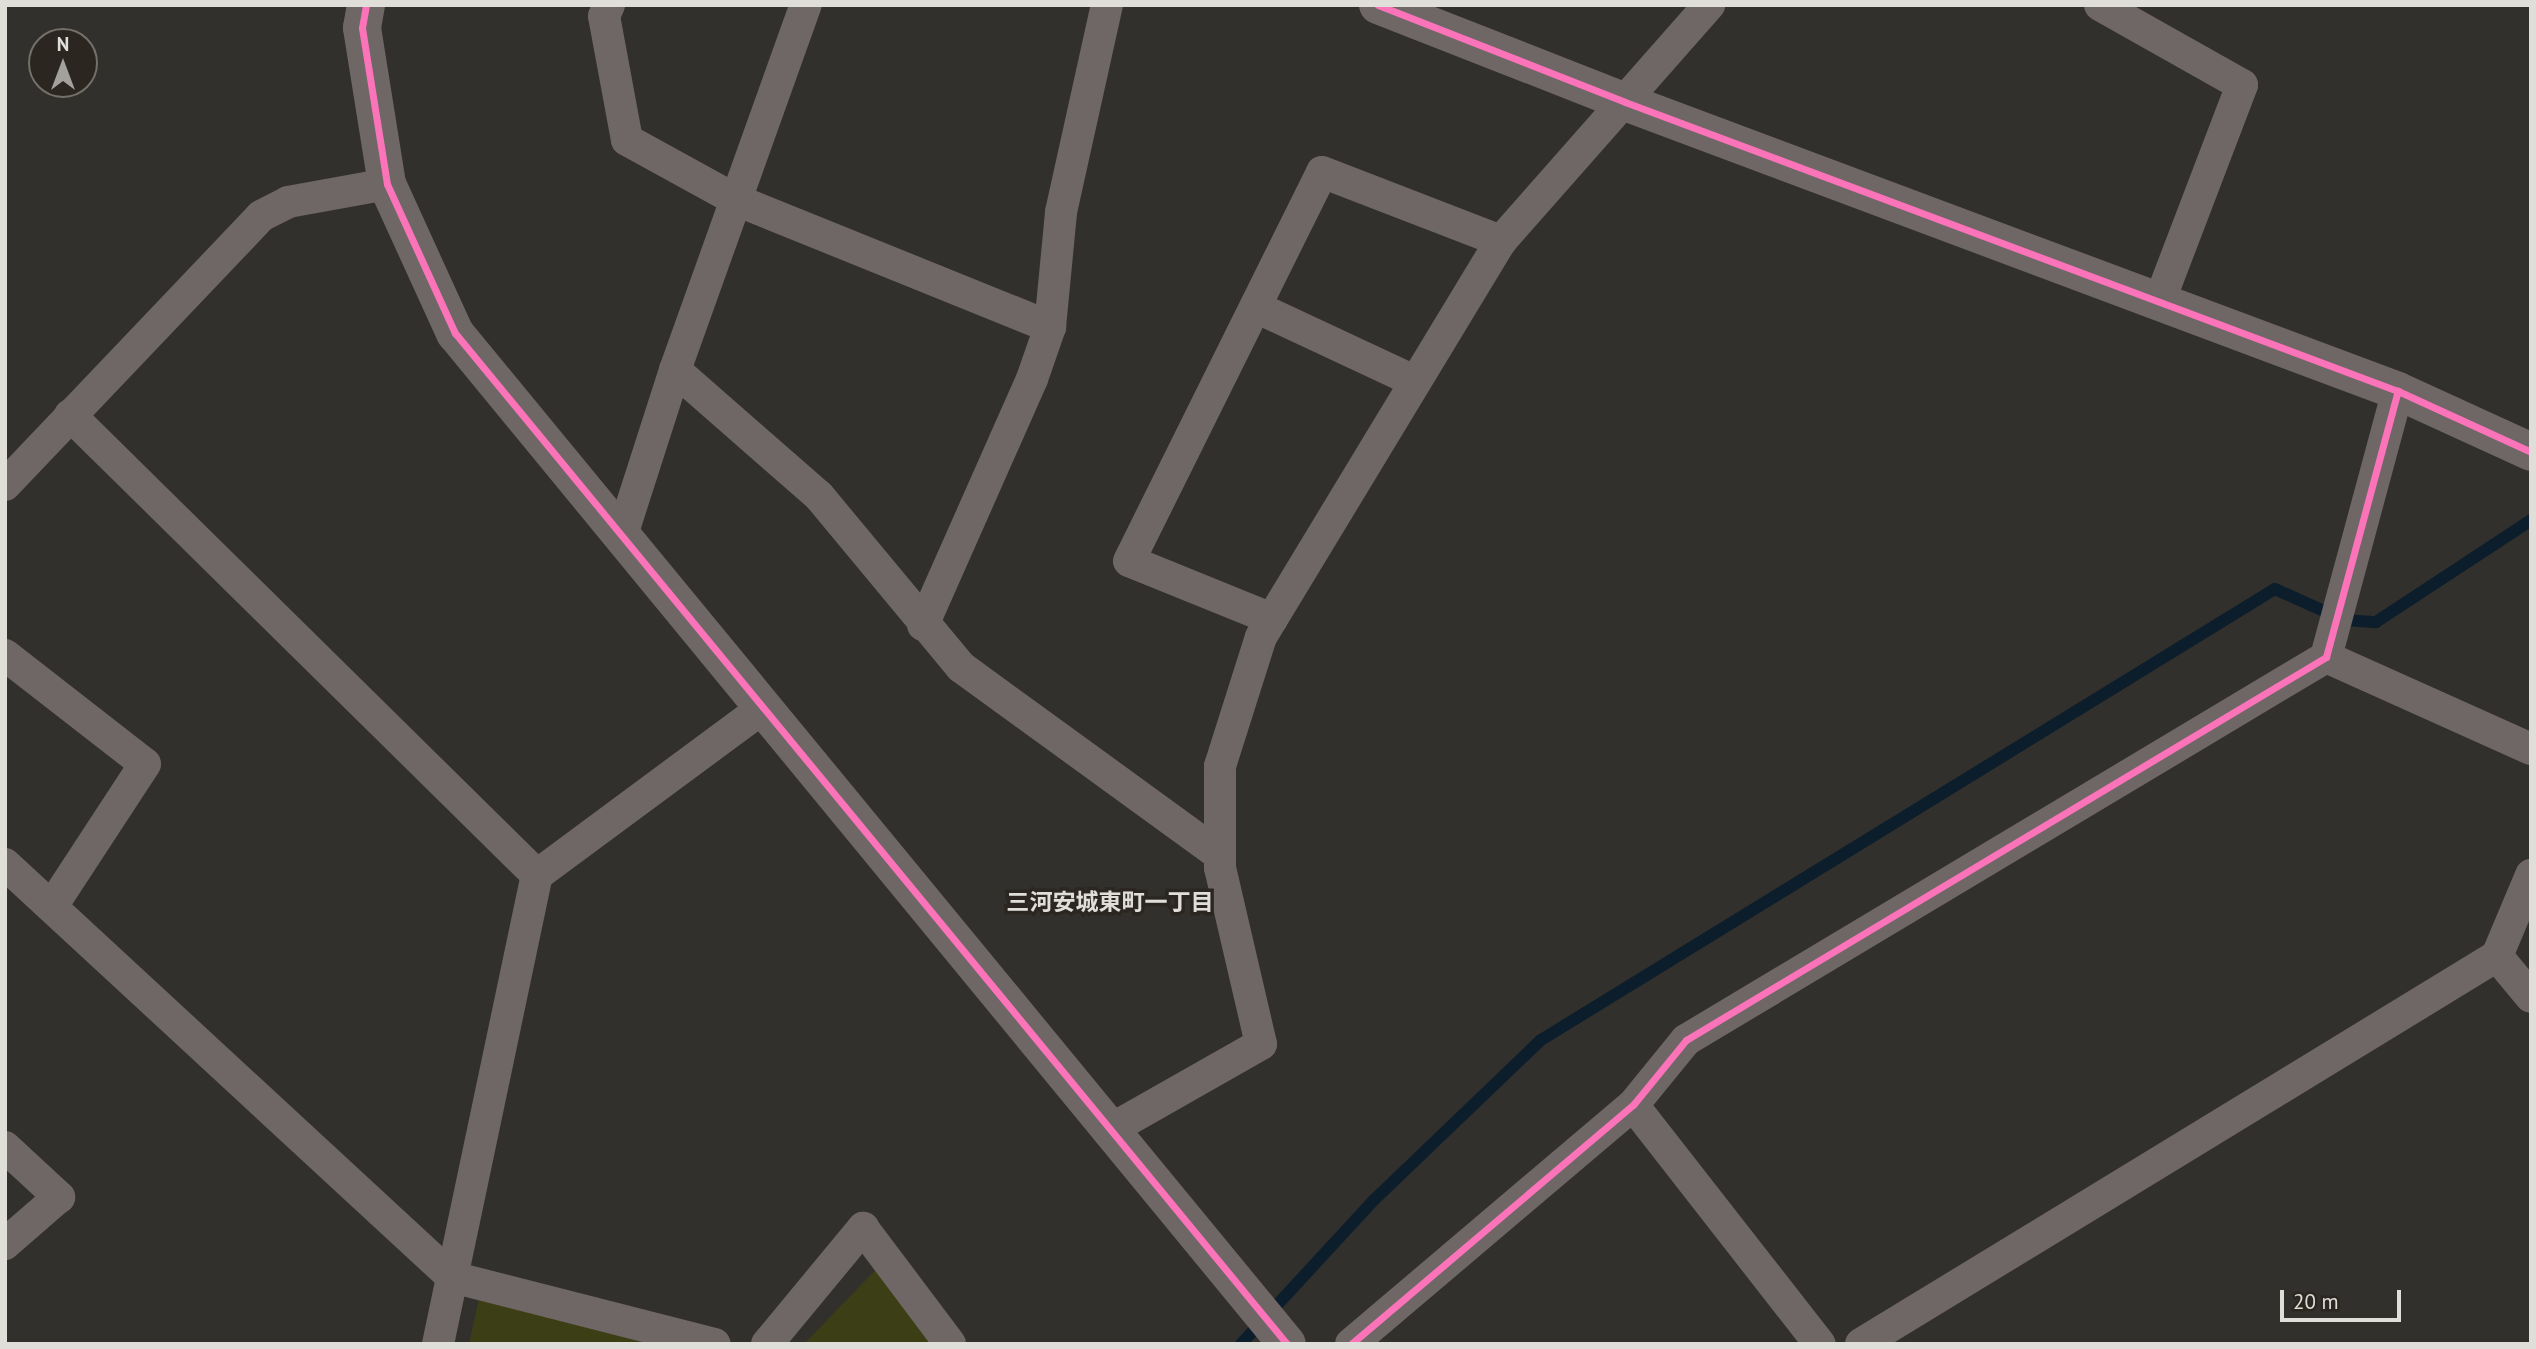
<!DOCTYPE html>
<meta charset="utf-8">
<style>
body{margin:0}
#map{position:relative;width:2536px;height:1349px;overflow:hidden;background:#32302c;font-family:"PT Sans","Noto Sans JP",sans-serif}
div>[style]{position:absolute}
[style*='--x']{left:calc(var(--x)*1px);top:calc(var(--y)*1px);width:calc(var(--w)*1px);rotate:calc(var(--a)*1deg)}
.green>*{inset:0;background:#3c3f16}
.stream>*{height:12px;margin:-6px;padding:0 6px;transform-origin:6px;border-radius:6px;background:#0c1e2b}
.minor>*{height:32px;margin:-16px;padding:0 16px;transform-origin:16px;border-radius:16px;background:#6f6666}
.tertiary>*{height:38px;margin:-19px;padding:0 19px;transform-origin:19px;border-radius:19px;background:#6f6666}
.cycleway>*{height:7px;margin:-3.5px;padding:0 3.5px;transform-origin:3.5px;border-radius:3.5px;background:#fb73b8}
span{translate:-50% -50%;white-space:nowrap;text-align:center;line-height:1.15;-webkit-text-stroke:7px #2b2720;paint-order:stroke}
.neighbourhood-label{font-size:23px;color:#e0ded9;font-weight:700}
.frame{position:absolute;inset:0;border:7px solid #e0ded9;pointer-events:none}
.north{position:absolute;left:28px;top:28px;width:70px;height:70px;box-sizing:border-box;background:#2b2720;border:2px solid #73706a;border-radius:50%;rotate:0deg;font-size:19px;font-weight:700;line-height:28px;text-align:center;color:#e0ded9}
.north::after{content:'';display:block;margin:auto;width:24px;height:32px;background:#a3a19c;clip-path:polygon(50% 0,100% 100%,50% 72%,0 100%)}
.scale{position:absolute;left:2280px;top:1290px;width:121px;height:32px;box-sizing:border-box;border:4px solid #e0ded9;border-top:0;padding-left:9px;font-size:21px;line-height:24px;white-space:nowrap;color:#e0ded9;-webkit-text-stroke:5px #2b2720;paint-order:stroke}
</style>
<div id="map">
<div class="green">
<div style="clip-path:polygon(887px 1258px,950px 1344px,804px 1344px)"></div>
<div style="clip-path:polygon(482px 1285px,653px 1344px,469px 1344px)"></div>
</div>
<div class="stream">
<div style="--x:1241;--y:1344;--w:197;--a:-47.3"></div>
<div style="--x:1375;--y:1199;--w:230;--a:-43.8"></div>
<div style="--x:1541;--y:1040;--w:861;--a:-31.57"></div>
<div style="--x:2275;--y:589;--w:76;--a:24.2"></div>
<div style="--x:2344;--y:620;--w:32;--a:4"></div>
<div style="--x:2376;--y:622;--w:186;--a:-33.3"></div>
</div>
<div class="minor">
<div style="--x:609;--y:5;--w:12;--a:114"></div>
<div style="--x:604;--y:16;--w:126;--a:79.5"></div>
<div style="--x:627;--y:140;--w:124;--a:28.8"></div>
<div style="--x:736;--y:200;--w:339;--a:22"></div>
<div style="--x:2100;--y:5;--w:163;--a:29.4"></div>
<div style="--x:2242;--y:85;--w:232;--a:110.9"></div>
<div style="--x:1256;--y:307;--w:174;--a:25.1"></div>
<div style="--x:675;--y:370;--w:191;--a:41.2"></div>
<div style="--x:819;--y:496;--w:222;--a:50.3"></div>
<div style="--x:961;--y:667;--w:320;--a:36"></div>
<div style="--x:70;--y:415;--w:656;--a:44.57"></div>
<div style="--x:5;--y:485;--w:371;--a:-46.4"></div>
<div style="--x:261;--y:216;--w:30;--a:-27"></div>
<div style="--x:288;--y:202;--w:101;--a:-10.3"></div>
<div style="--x:622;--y:535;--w:173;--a:-72.2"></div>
<div style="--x:675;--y:370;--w:388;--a:-70.3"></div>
<div style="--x:1272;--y:619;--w:154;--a:-157.9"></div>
<div style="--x:1129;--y:561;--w:434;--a:-63.6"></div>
<div style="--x:1322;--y:172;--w:192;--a:21.1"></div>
<div style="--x:923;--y:625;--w:269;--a:-66.1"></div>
<div style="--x:1032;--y:379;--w:55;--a:-70.9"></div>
<div style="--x:1050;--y:327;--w:116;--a:-84.5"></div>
<div style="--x:1061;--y:212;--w:212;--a:-77.5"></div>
<div style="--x:5;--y:655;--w:177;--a:37.9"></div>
<div style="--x:145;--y:764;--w:170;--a:123.2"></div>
<div style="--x:2326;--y:657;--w:225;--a:24.2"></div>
<div style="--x:5;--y:864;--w:609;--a:42.74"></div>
<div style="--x:452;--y:1277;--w:271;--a:14.3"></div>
<div style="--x:2497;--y:956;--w:53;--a:50.3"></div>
<div style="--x:1633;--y:1105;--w:303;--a:52"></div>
<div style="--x:1108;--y:1131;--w:176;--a:-29.6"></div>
<div style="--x:1261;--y:1044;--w:181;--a:-103.1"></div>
<div style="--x:1220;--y:868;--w:102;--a:-90"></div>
<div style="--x:1220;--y:766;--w:135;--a:-72.4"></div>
<div style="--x:1261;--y:637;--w:463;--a:-58.8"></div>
<div style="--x:1501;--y:241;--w:315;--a:-48.6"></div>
<div style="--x:5;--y:1147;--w:74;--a:42.8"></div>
<div style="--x:59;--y:1197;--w:72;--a:139"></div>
<div style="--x:438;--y:1344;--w:479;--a:-78.1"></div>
<div style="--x:537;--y:875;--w:281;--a:-36.5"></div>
<div style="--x:767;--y:1344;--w:151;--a:-50.4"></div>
<div style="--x:863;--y:1228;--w:145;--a:53.1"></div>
<div style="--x:1351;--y:1344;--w:370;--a:-40.3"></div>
<div style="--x:1633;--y:1105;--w:84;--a:-50.8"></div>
<div style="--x:1686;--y:1040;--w:746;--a:-30.9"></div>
<div style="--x:2326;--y:657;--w:276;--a:-74.9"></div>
<div style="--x:1861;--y:1344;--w:745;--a:-31.39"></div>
<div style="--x:2497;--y:956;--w:88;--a:-67.2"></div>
</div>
<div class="tertiary">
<div style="--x:366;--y:5;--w:23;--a:100"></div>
<div style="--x:362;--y:28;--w:158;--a:80.9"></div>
<div style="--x:387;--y:184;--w:164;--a:65.5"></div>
<div style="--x:455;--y:333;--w:1309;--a:50.55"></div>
<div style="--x:1378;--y:5;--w:265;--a:21.4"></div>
<div style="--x:1625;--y:102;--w:825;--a:20.5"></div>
<div style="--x:2398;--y:391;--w:146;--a:24.6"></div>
</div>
<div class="cycleway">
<div style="--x:366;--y:5;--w:23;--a:100"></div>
<div style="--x:362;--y:28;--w:158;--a:80.9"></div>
<div style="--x:387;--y:184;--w:164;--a:65.5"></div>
<div style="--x:455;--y:333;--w:1309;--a:50.55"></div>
<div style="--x:1378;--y:5;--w:265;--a:21.4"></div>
<div style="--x:1625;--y:102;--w:825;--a:20.5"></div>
<div style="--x:2398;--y:391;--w:146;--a:24.6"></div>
<div style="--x:1351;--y:1344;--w:370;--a:-40.3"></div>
<div style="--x:1633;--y:1105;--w:84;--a:-50.8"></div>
<div style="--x:1686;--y:1040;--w:746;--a:-30.9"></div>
<div style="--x:2326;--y:657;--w:276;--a:-74.9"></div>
</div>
<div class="neighbourhood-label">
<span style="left:1110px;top:902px">三河安城東町一丁目</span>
</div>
<div class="frame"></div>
<div class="north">N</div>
<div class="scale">20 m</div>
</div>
